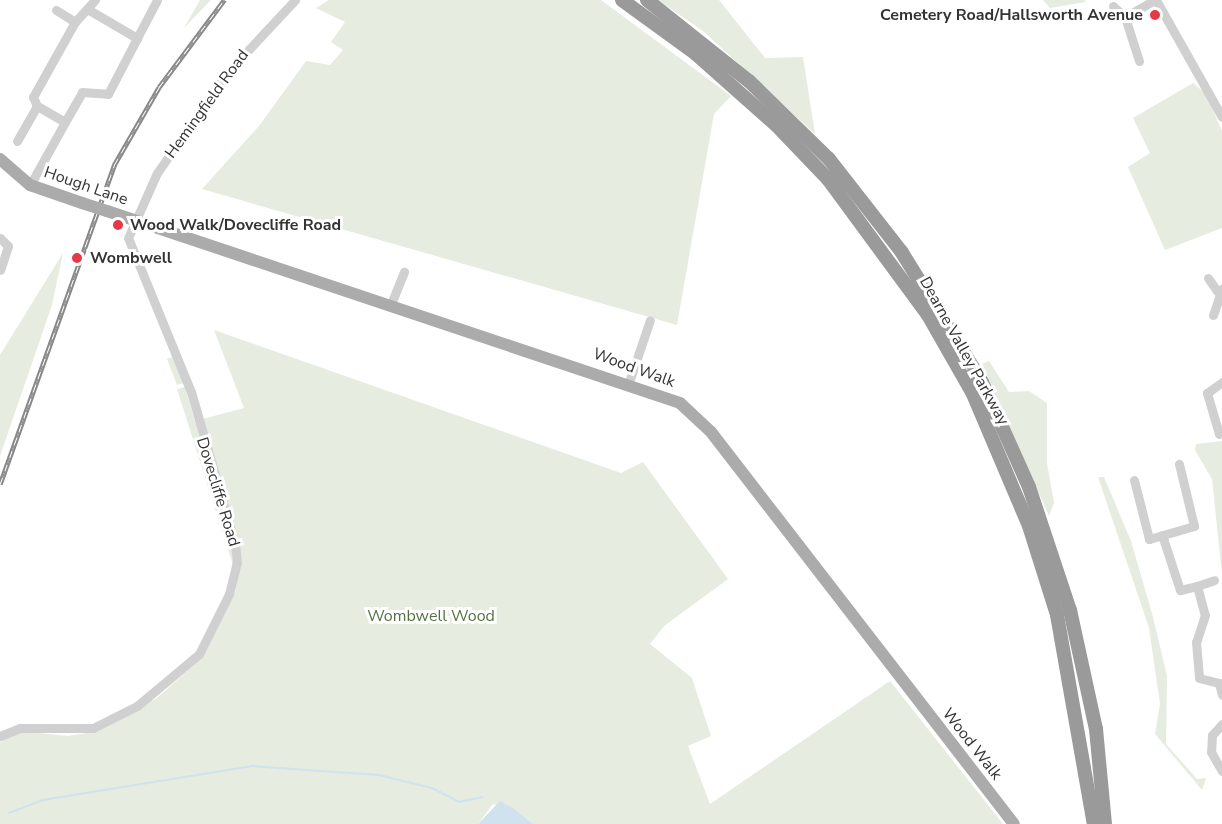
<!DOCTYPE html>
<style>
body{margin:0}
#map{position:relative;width:1222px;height:824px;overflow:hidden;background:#fff;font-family:"Nunito Sans",sans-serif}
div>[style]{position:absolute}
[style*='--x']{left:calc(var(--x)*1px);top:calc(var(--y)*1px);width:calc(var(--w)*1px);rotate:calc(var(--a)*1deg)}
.green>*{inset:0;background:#e6ecdf}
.water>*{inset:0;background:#cfe2ee}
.stream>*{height:2px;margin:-1px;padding:0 1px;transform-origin:1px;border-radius:1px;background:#cfe2ee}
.minor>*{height:9px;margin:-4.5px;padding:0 4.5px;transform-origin:4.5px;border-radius:4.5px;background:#d0d0d0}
.major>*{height:12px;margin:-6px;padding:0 6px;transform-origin:6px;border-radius:6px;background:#ababab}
.highway>*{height:14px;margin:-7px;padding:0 7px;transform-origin:7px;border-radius:7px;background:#9a9a9a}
.rail>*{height:4.5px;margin-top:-2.25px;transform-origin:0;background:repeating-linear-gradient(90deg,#fff 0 7px,#888 0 14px);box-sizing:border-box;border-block:2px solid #888}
.major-bridge>*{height:12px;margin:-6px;padding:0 6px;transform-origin:6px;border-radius:6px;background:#ababab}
.dots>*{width:16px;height:16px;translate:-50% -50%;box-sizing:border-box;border:3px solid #fff;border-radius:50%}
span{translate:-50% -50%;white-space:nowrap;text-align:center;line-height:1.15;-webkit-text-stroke:6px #fff;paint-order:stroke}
.poi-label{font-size:16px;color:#333;font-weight:700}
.right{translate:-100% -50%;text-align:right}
.left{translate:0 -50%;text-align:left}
.street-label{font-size:16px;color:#333}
.park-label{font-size:16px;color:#56703f}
</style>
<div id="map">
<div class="green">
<div style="clip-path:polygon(200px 0,211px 0,184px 28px)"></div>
<div style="clip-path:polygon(329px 0,601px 0,731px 96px,714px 114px,677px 325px,202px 189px,259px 126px,306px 61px,330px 65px,343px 50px,331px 42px,345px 22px,316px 8px)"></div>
<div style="clip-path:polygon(658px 0,719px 0,765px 58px,803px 57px,815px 134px,703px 31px)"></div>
<div style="clip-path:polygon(1043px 0,1085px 0,1086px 2px,1050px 8px)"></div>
<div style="clip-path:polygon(1193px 83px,1206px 94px,1222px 131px,1222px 228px,1165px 250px,1128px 167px,1150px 153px,1133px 118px)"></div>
<div style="clip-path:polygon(63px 253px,52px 305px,0 456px,0 355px)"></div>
<div style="clip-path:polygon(214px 330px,621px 473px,643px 462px,728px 579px,664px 626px,650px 644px,692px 678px,711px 736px,688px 746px,710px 804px,890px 681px,1003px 824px,533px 824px,516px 810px,493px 804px,478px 824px,0 824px,0 742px,18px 731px,68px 736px,93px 732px,157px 698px,203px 657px,236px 590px,232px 562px,177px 389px,185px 387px,195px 421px,244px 408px)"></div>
<div style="clip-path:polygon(172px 357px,184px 383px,177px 385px,167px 359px)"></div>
<div style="clip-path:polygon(989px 361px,1009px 392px,1029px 391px,1047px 403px,1047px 463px,1054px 503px,1049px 516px,982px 364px)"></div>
<div style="clip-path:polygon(1222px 441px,1222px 574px,1212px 479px,1195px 450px,1196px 444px)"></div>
<div style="clip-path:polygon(1098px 477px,1104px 477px,1131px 541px,1153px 617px,1167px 676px,1166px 744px,1197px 779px,1206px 778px,1202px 790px,1155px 734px,1160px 704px,1149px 628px)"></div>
</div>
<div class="water">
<div style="clip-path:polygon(500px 801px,516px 810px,533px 824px,478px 824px)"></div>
</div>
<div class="stream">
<div style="--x:9;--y:813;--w:36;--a:-21"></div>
<div style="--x:43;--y:800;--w:212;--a:-9.2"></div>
<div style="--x:252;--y:766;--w:127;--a:4.1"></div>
<div style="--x:379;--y:775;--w:55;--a:13.8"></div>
<div style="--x:432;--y:788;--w:30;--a:27"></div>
<div style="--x:459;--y:802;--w:24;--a:-12"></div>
</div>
<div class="minor">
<div style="--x:1156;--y:0;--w:134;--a:60.6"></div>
<div style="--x:1113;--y:6;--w:16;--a:43"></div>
<div style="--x:56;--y:10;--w:22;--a:32"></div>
<div style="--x:89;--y:10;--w:56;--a:30.3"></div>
<div style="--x:137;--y:38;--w:43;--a:-62.2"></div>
<div style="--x:1139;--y:61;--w:46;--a:-107.7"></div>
<div style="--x:1125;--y:17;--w:34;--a:-30"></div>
<div style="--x:37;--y:106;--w:10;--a:-114"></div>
<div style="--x:33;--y:97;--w:86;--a:-60.8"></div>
<div style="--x:75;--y:22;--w:30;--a:-48"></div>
<div style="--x:65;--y:122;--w:34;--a:-60"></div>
<div style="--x:82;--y:92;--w:26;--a:4"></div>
<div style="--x:108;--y:94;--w:63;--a:-62.6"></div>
<div style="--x:17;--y:141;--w:40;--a:-60.3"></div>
<div style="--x:30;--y:185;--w:72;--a:-60.9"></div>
<div style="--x:65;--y:122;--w:32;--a:-150"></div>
<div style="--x:0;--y:238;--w:11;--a:45"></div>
<div style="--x:8;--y:246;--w:25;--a:108"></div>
<div style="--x:1208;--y:278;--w:16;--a:55"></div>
<div style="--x:391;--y:304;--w:35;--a:-68"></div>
<div style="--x:1213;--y:315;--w:28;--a:-71"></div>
<div style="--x:629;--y:382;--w:65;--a:-71.3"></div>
<div style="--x:1219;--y:434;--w:43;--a:-106.3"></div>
<div style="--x:1207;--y:393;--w:19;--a:-36"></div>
<div style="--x:1134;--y:480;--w:61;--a:75.7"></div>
<div style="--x:1149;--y:539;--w:47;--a:-16.1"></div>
<div style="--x:1194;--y:526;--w:64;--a:-103.6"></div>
<div style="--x:1162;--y:535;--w:58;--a:71.9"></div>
<div style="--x:1180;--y:590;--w:17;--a:-13"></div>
<div style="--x:1197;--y:586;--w:30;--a:75"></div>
<div style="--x:1205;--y:615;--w:28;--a:108"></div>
<div style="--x:1196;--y:642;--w:36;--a:85"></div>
<div style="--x:1199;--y:678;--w:21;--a:14"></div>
<div style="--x:1219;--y:683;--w:12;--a:76"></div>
<div style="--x:1197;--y:586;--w:18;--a:-19"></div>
<div style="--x:1222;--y:724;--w:15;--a:132"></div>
<div style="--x:1212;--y:735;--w:17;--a:93"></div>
<div style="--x:1211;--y:752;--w:22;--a:60"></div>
<div style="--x:0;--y:736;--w:22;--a:-22"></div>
<div style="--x:20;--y:728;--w:73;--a:0"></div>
<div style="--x:93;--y:728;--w:49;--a:-26.6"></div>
<div style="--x:137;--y:706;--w:81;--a:-40"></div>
<div style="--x:199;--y:654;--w:67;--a:-63.4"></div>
<div style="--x:229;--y:594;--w:32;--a:-76"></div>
<div style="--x:237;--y:563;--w:19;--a:-96"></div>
<div style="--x:235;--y:544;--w:158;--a:-106.1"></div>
<div style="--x:191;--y:392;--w:166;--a:-112.2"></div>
<div style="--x:128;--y:238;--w:71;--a:-66"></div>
<div style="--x:157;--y:173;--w:119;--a:-55.2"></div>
<div style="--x:225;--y:75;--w:103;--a:-47"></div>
</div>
<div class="major">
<div style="--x:0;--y:159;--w:40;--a:41"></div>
<div style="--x:30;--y:185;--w:55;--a:19.1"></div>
<div style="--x:107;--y:211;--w:604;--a:18.52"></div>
<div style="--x:680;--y:403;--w:42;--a:43.1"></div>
<div style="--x:711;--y:432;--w:495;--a:52.3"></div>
</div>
<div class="highway">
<div style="--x:622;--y:0;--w:92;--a:36.1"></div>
<div style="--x:696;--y:54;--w:107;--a:41.6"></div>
<div style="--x:776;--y:125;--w:75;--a:46.1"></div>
<div style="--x:828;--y:179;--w:169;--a:53.7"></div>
<div style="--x:928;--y:315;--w:91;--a:60.3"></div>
<div style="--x:973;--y:394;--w:143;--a:67"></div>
<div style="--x:1029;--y:526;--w:93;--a:72.5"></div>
<div style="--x:1057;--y:615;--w:212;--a:80"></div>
<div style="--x:647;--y:0;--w:130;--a:38.5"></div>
<div style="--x:749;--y:81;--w:112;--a:44.3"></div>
<div style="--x:829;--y:159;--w:117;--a:52"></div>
<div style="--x:901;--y:251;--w:154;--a:58.3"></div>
<div style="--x:982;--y:382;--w:115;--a:65.9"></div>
<div style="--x:1029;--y:487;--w:130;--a:71.6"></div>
<div style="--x:1070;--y:610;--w:122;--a:77.7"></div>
<div style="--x:1096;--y:729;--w:95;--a:84.6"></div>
</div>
<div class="rail">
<div style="--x:0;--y:484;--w:339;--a:-70.3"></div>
<div style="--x:114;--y:165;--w:90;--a:-60"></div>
<div style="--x:159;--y:87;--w:109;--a:-53.2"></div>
</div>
<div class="major-bridge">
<div style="--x:82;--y:203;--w:26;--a:18"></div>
</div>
<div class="dots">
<div style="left:1155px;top:15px;background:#e63946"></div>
<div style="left:118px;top:225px;background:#e63946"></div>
<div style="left:77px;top:258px;background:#e63946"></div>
</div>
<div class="poi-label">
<span class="right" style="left:1143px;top:15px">Cemetery Road/Hallsworth Avenue</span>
<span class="left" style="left:130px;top:225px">Wood Walk/Dovecliffe Road</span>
<span class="left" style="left:90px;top:258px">Wombwell</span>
</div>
<div class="street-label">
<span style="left:207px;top:104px;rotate:-54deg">Hemingfield Road</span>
<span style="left:86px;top:186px;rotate:19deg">Hough Lane</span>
<span style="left:964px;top:351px;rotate:61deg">Dearne Valley Parkway</span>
<span style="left:634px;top:368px;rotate:20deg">Wood Walk</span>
<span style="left:218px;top:492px;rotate:73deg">Dovecliffe Road</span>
<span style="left:972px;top:744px;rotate:52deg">Wood Walk</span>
</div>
<div class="park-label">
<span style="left:431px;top:616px">Wombwell Wood</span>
</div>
</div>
